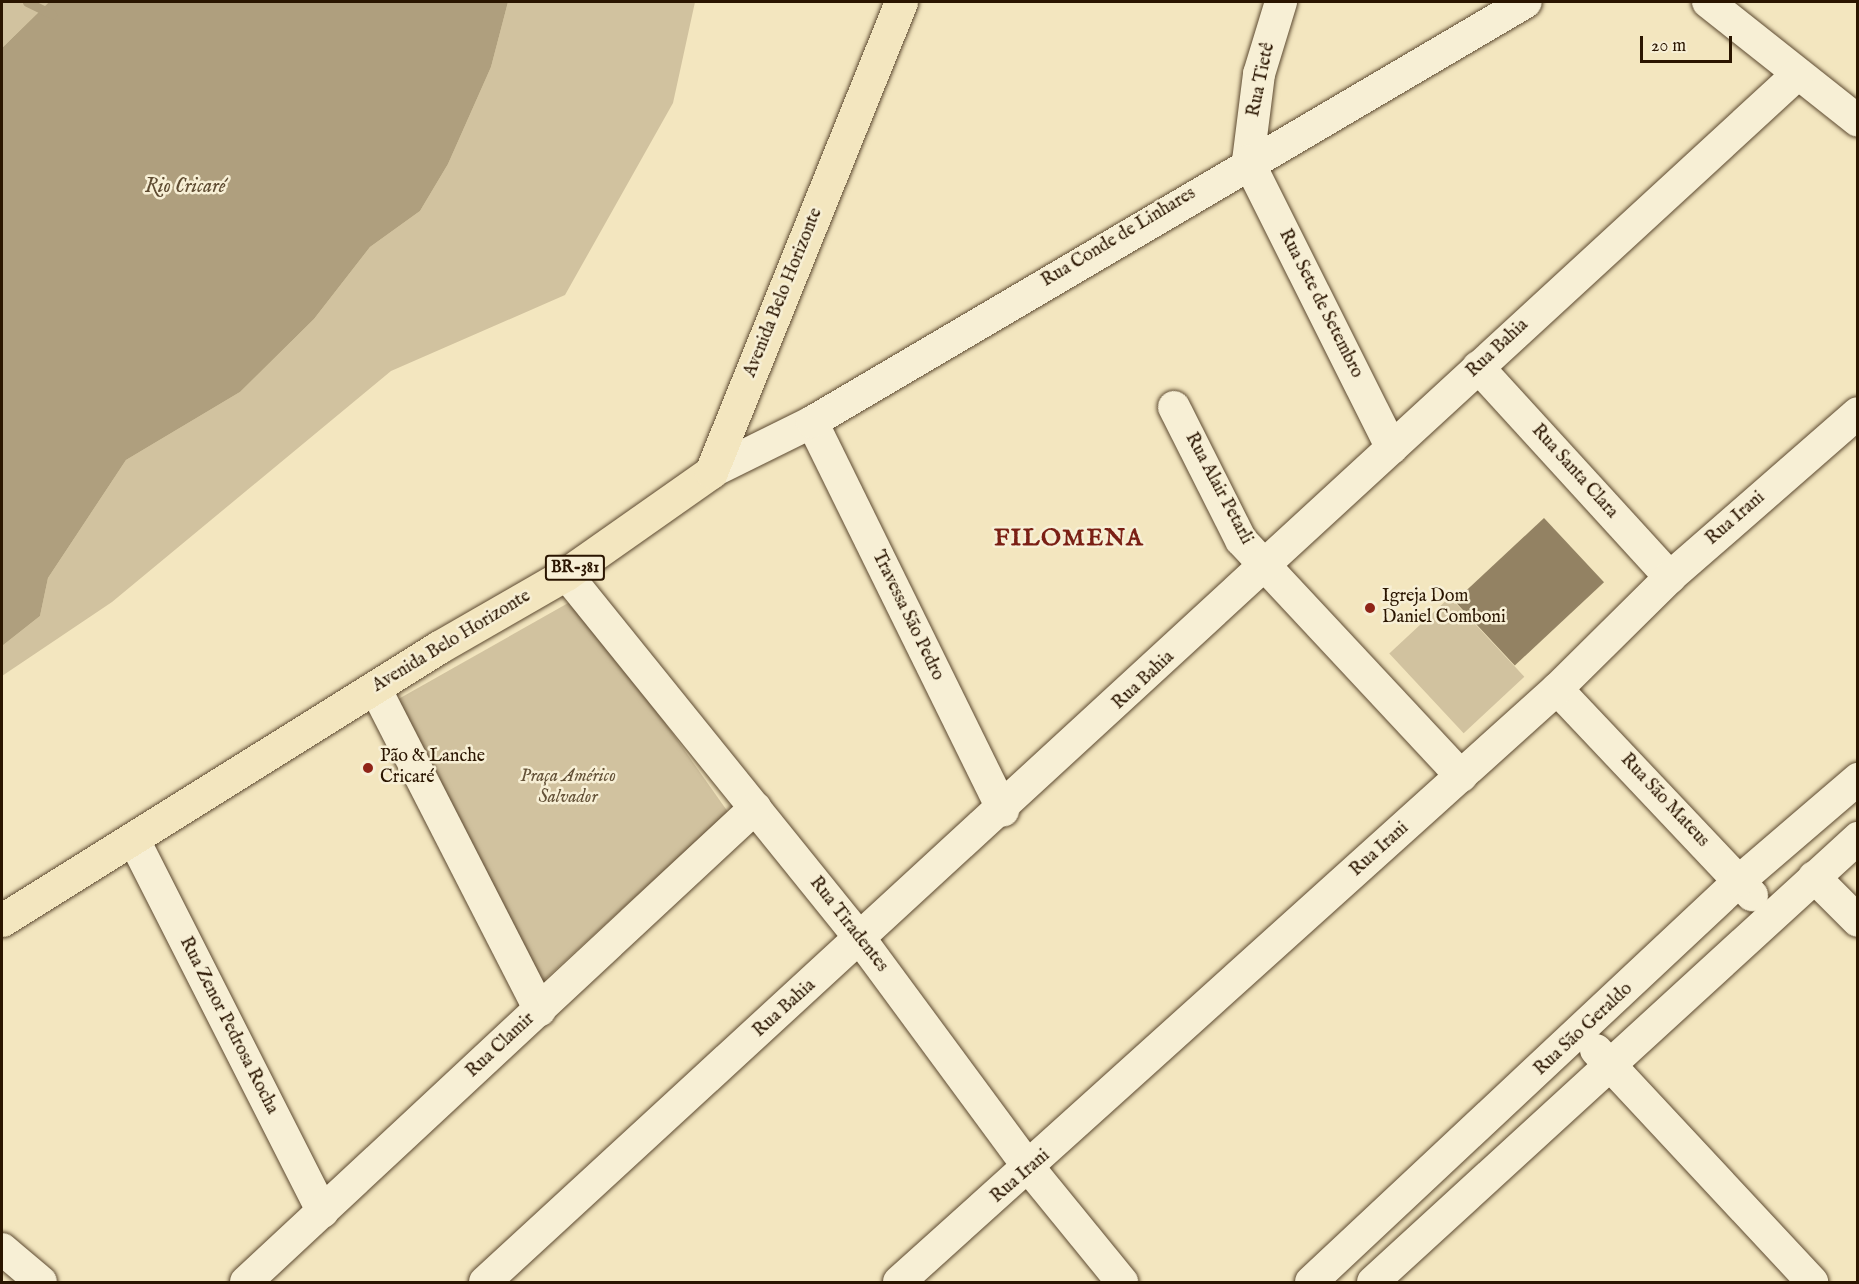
<!DOCTYPE html>
<meta charset="utf-8">
<style>
body{margin:0}
#map{position:relative;width:1859px;height:1284px;overflow:hidden;background:#f3e6bf;font-family:"IM FELL English",serif}
div>[style]{position:absolute}
[style*='--x']{left:calc(var(--x)*1px);top:calc(var(--y)*1px);width:calc(var(--w)*1px);rotate:calc(var(--a)*1deg)}
.green>*{inset:0;background:#d1c29f;transform-origin:0 0}
.water>*{inset:0;background:#af9f7e}
.stream>*{height:9px;margin:-4.5px;padding:0 4.5px;transform-origin:4.5px;border-radius:4.5px;background:#af9f7e}
.building>*{inset:0;background:#938263;transform-origin:0 0}
.roads{filter:drop-shadow(0 0 2px #5c4930) drop-shadow(0 0 2px #5c4930)}
.street>*{height:32px;margin:-16px;padding:0 16px;transform-origin:16px;border-radius:16px;background:#f7efd5}
.primary>*{height:33px;margin:-16.5px;padding:0 16.5px;transform-origin:16.5px;border-radius:16.5px;background:#f3e6bf}
.dots>*{width:16px;height:16px;translate:-50% -50%;box-sizing:border-box;border:3px solid #f7efd5;border-radius:50%}
span{translate:-50% -50%;white-space:nowrap;text-align:center;line-height:1.15;-webkit-text-stroke:5px #f7efd5;paint-order:stroke}
.shield-label span{padding:2px 4px;background:#f7efd5;border:2px solid;border-radius:4px;-webkit-text-stroke-width:0}
.shield-label{font-size:16px;color:#2a1500;font-weight:700}
.street-label{font-size:18px;color:#2a1500}
.poi-label{font-size:18px;color:#2a1500}
.left{translate:0 -50%;text-align:left}
.park-label{font-size:18px;color:#645238;font-style:italic}
.water-label{font-size:20px;color:#5f4c32;font-style:italic}
.district-label{font-size:24px;color:#7a1f14;font-weight:700;letter-spacing:1.5px}
.frame{position:absolute;inset:0;border:3px solid #2a1500;pointer-events:none}
.scale{position:absolute;left:1640px;top:36px;width:92px;height:27px;box-sizing:border-box;border:3px solid #2a1500;border-top:0;padding-left:8px;font-size:18px;line-height:21px;white-space:nowrap;color:#2a1500;-webkit-text-stroke:4px #f7efd5;paint-order:stroke}
</style>
<div id="map">
<div class="green">
<div style="clip-path:polygon(2px 2px,49px 2px,2px 48px)"></div>
<div style="clip-path:polygon(508px 2px,695px 2px,673px 103px,565px 295px,391px 371px,112px 602px,2px 676px,2px 646px,40px 616px,48px 578px,126px 460px,240px 392px,314px 319px,370px 247px,420px 211px,448px 164px,491px 67px)"></div>
<div style="left:1450px;top:597px;width:109px;height:83px;rotate:47deg"></div>
<div style="clip-path:polygon(577px 598px,728px 812px,542px 982px,386px 706px)"></div>
</div>
<div class="water">
<div style="clip-path:polygon(49px 2px,508px 2px,491px 67px,448px 164px,420px 211px,370px 247px,314px 319px,240px 392px,126px 460px,48px 578px,40px 616px,2px 646px,2px 48px)"></div>
</div>
<div class="stream">
<div style="--x:27;--y:2;--w:28;--a:26"></div>
</div>
<div class="building">
<div style="left:1544px;top:518px;width:88px;height:122px;rotate:47deg"></div>
</div>
<div class="roads">
<div class="street">
<div style="--x:1281;--y:2;--w:75;--a:107"></div>
<div style="--x:1259;--y:74;--w:88;--a:97.2"></div>
<div style="--x:1248;--y:161;--w:321;--a:63.4"></div>
<div style="--x:1708;--y:2;--w:191;--a:38.4"></div>
<div style="--x:1478;--y:367;--w:285;--a:47.6"></div>
<div style="--x:1174;--y:407;--w:149;--a:63.3"></div>
<div style="--x:1241;--y:540;--w:323;--a:47"></div>
<div style="--x:812;--y:422;--w:433;--a:63.8"></div>
<div style="--x:711;--y:472;--w:113;--a:-26.3"></div>
<div style="--x:812;--y:422;--w:828;--a:-30.47"></div>
<div style="--x:566;--y:574;--w:470;--a:51.1"></div>
<div style="--x:861;--y:940;--w:285;--a:53.6"></div>
<div style="--x:1030;--y:1169;--w:146;--a:50.8"></div>
<div style="--x:375;--y:688;--w:362;--a:62.9"></div>
<div style="--x:1557;--y:689;--w:284;--a:46.6"></div>
<div style="--x:134;--y:840;--w:417;--a:63.1"></div>
<div style="--x:1814;--y:877;--w:62;--a:45"></div>
<div style="--x:1596;--y:1050;--w:317;--a:47"></div>
<div style="--x:2;--y:1249;--w:51;--a:40.2"></div>
<div style="--x:246;--y:1282;--w:696;--a:-42.96"></div>
<div style="--x:485;--y:1282;--w:1784;--a:-42.62"></div>
<div style="--x:899;--y:1282;--w:886;--a:-42.03"></div>
<div style="--x:1557;--y:689;--w:159;--a:-44.7"></div>
<div style="--x:1670;--y:577;--w:249;--a:-41.1"></div>
<div style="--x:1311;--y:1282;--w:587;--a:-43.13"></div>
<div style="--x:1739;--y:881;--w:157;--a:-40.6"></div>
<div style="--x:1373;--y:1282;--w:658;--a:-42.47"></div>
</div>
<div class="primary">
<div style="--x:2;--y:920;--w:515;--a:-31.99"></div>
<div style="--x:439;--y:647;--w:146;--a:-29.9"></div>
<div style="--x:566;--y:574;--w:177;--a:-35.1"></div>
<div style="--x:711;--y:472;--w:507;--a:-67.99"></div>
</div>
</div>
<div class="dots">
<div style="left:1370px;top:608px;background:#8f2418"></div>
<div style="left:368px;top:768px;background:#8f2418"></div>
</div>
<div class="shield-label">
<span style="left:575px;top:568px">BR-381</span>
</div>
<div class="street-label">
<span style="left:1262px;top:80px;rotate:-78deg">Rua Tietê</span>
<span style="left:1119px;top:238px;rotate:-31deg">Rua Conde de Linhares</span>
<span style="left:784px;top:293px;rotate:-68deg">Avenida Belo Horizonte</span>
<span style="left:1320px;top:304px;rotate:63deg">Rua Sete de Setembro</span>
<span style="left:1498px;top:349px;rotate:-43deg">Rua Bahia</span>
<span style="left:1574px;top:472px;rotate:48deg">Rua Santa Clara</span>
<span style="left:1218px;top:489px;rotate:62deg">Rua Alair Petarli</span>
<span style="left:1736px;top:519px;rotate:-41deg">Rua Irani</span>
<span style="left:907px;top:616px;rotate:64deg">Travessa São Pedro</span>
<span style="left:452px;top:642px;rotate:-31deg">Avenida Belo Horizonte</span>
<span style="left:1144px;top:681px;rotate:-43deg">Rua Bahia</span>
<span style="left:1664px;top:801px;rotate:47deg">Rua São Mateus</span>
<span style="left:1380px;top:850px;rotate:-42deg">Rua Irani</span>
<span style="left:848px;top:925px;rotate:52deg">Rua Tiradentes</span>
<span style="left:785px;top:1009px;rotate:-42deg">Rua Bahia</span>
<span style="left:228px;top:1026px;rotate:63deg">Rua Zenor Pedrosa Rocha</span>
<span style="left:1584px;top:1030px;rotate:-43deg">Rua São Geraldo</span>
<span style="left:501px;top:1046px;rotate:-43deg">Rua Clamir</span>
<span style="left:1021px;top:1177px;rotate:-41deg">Rua Irani</span>
</div>
<div class="poi-label">
<span class="left" style="left:1382px;top:608px">Igreja Dom<br>Daniel Comboni</span>
<span class="left" style="left:380px;top:768px">Pão &amp; Lanche<br>Cricaré</span>
</div>
<div class="park-label">
<span style="left:568px;top:788px">Praça Américo<br>Salvador</span>
</div>
<div class="water-label">
<span style="left:185px;top:186px">Rio Cricaré</span>
</div>
<div class="district-label">
<span style="left:1069px;top:539px">FILOMENA</span>
</div>
<div class="frame"></div>
<div class="scale">20 m</div>
</div>
